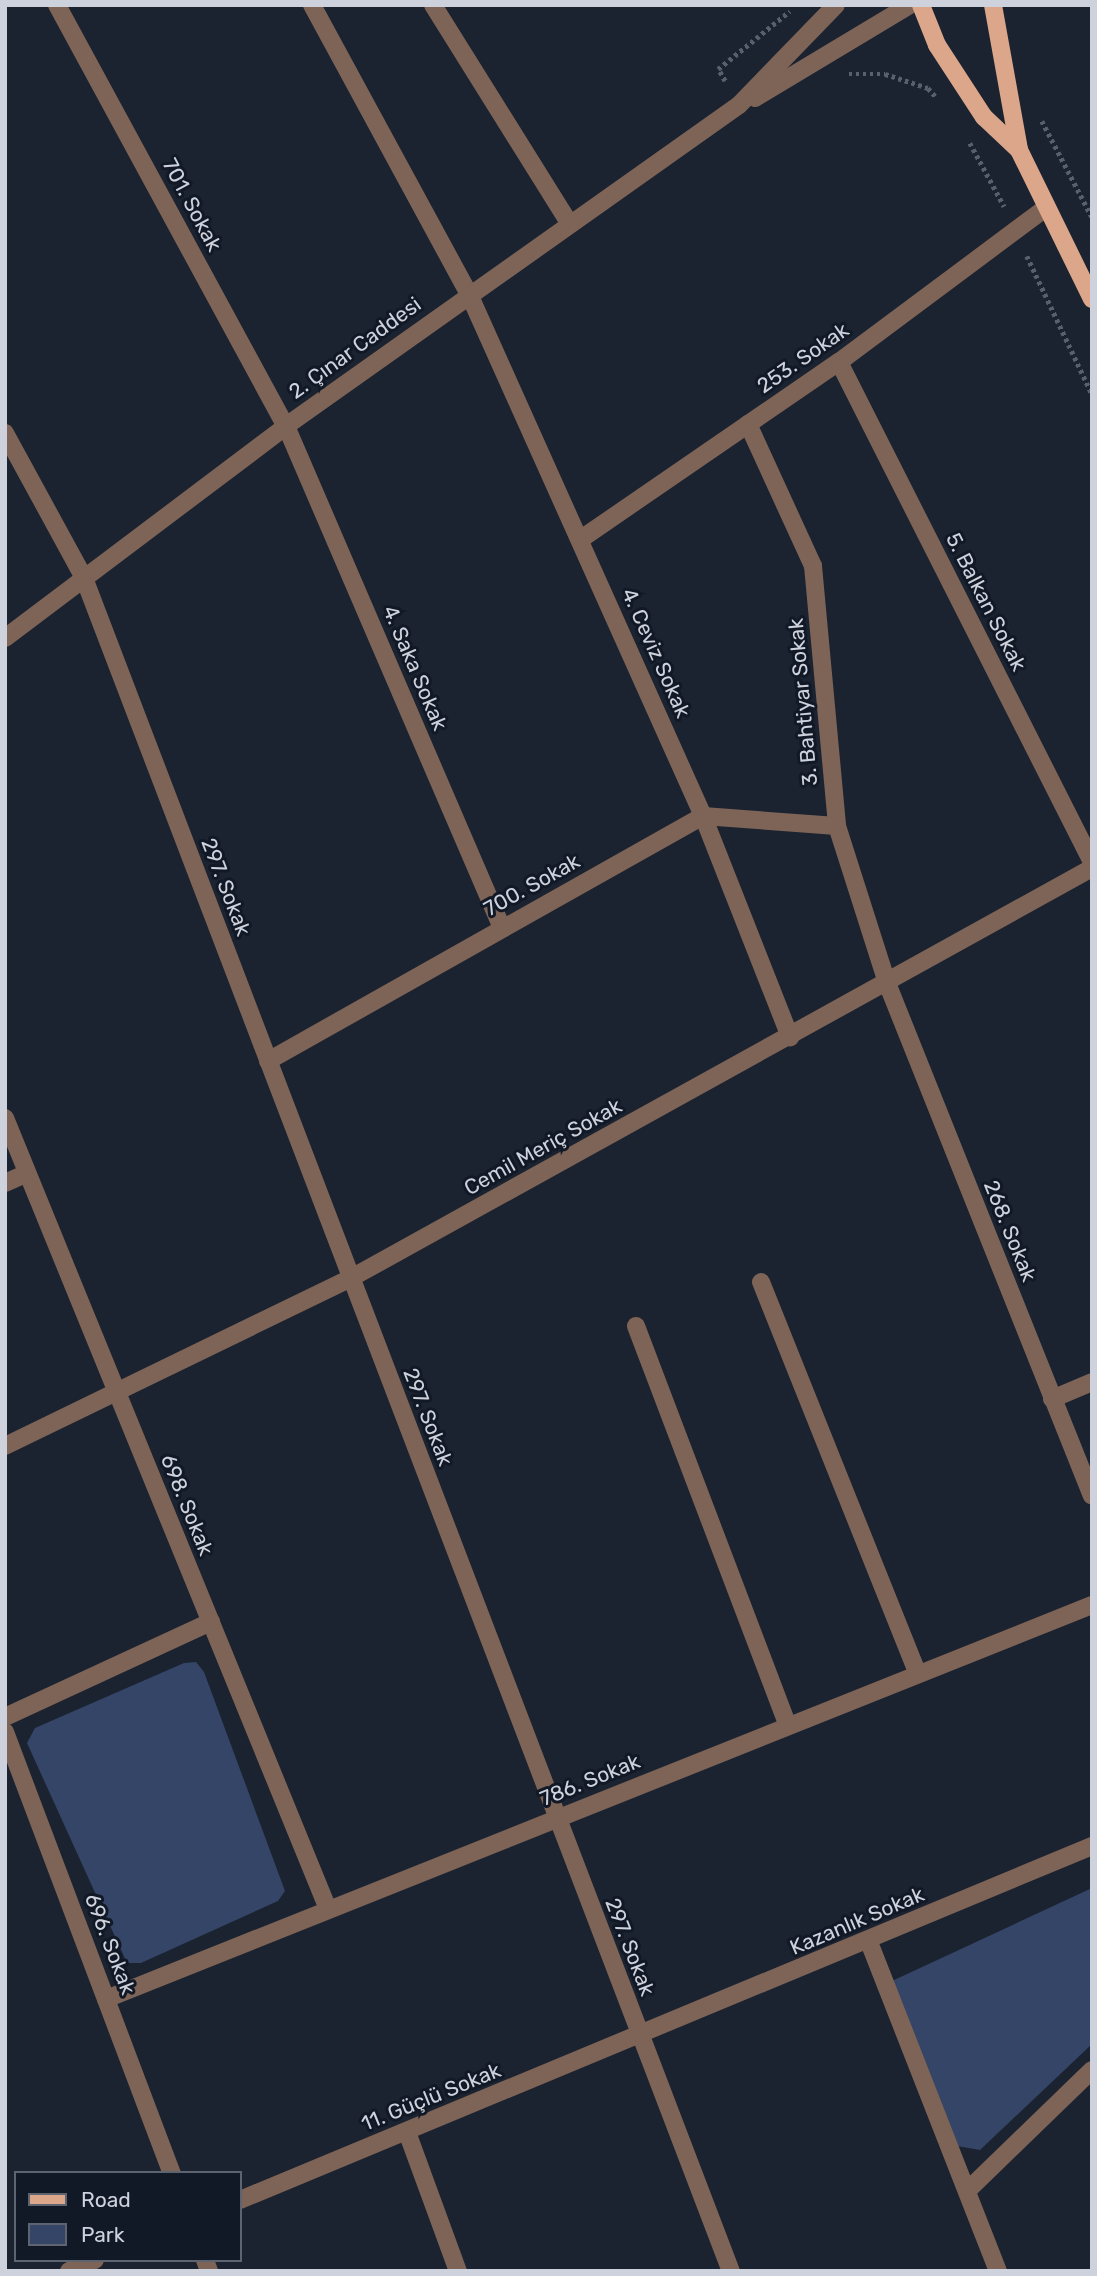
<!DOCTYPE html>
<meta charset="utf-8">
<style>
body{margin:0}
#map{position:relative;width:1097px;height:2276px;overflow:hidden;background:#1b2230;font-family:Rubik,sans-serif}
div>[style]{position:absolute}
[style*='--x']{left:calc(var(--x)*1px);top:calc(var(--y)*1px);width:calc(var(--w)*1px);rotate:calc(var(--a)*1deg)}
.green>*{inset:0;background:#344567}
.path>*{height:4.5px;margin-top:-2.25px;transform-origin:0;background:repeating-linear-gradient(90deg,#59606c 0 3.5px,transparent 0 7px)}
.minor>*{height:18px;margin:-9px;padding:0 9px;transform-origin:9px;border-radius:9px;background:#7e6456}
.major>*{height:18px;margin:-9px;padding:0 9px;transform-origin:9px;border-radius:9px;background:#dba689}
span{translate:-50% -50%;white-space:nowrap;text-align:center;line-height:1.15;-webkit-text-stroke:6px #121926;paint-order:stroke}
.street-label{font-size:21px;color:#cdd2dc}
.frame{position:absolute;inset:0;border:7px solid #cdd2dc;pointer-events:none}
.legend{position:absolute;left:14px;top:2171px;width:228px;height:91px;box-sizing:border-box;background:#121926;border:2px solid #5d636f;margin:0;padding:9px 12px;list-style:none;font-size:21px;color:#cdd2dc}
.legend li{display:flex;align-items:center;gap:14px;height:35px}
.legend b{width:35px;border:2px solid #5d636f}
</style>
<div id="map">
<div class="green">
<div style="clip-path:polygon(196px 1662px,204px 1672px,285px 1891px,278px 1901px,141px 1963px,127px 1963px,27px 1743px,35px 1728px,184px 1663px)"></div>
<div style="clip-path:polygon(1092px 1888px,1092px 2044px,980px 2150px,957px 2146px,892px 1981px)"></div>
</div>
<div class="path">
<div style="--x:849;--y:74;--w:36;--a:0"></div>
<div style="--x:885;--y:74;--w:45;--a:18"></div>
<div style="--x:928;--y:88;--w:12;--a:48"></div>
<div style="--x:725;--y:81;--w:14;--a:-120"></div>
<div style="--x:718;--y:69;--w:92;--a:-38.9"></div>
<div style="--x:1042;--y:121;--w:108;--a:62.5"></div>
<div style="--x:970;--y:143;--w:72;--a:61.6"></div>
<div style="--x:1027;--y:256;--w:153;--a:64.8"></div>
</div>
<div class="minor">
<div style="--x:57;--y:5;--w:479;--a:61.5"></div>
<div style="--x:286;--y:426;--w:546;--a:66.72"></div>
<div style="--x:312;--y:5;--w:329;--a:61.5"></div>
<div style="--x:469;--y:294;--w:572;--a:65.85"></div>
<div style="--x:703;--y:816;--w:238;--a:68.5"></div>
<div style="--x:433;--y:5;--w:257;--a:58"></div>
<div style="--x:755;--y:98;--w:181;--a:-31"></div>
<div style="--x:839;--y:362;--w:560;--a:63.16"></div>
<div style="--x:748;--y:424;--w:156;--a:65.4"></div>
<div style="--x:813;--y:566;--w:261;--a:84.7"></div>
<div style="--x:837;--y:826;--w:165;--a:72.3"></div>
<div style="--x:887;--y:983;--w:552;--a:68.22"></div>
<div style="--x:5;--y:433;--w:165;--a:61.4"></div>
<div style="--x:84;--y:578;--w:1812;--a:69.09"></div>
<div style="--x:581;--y:539;--w:313;--a:-34.5"></div>
<div style="--x:839;--y:362;--w:259;--a:-36.7"></div>
<div style="--x:5;--y:638;--w:352;--a:-37"></div>
<div style="--x:286;--y:426;--w:555;--a:-35.32"></div>
<div style="--x:739;--y:105;--w:139;--a:-45.9"></div>
<div style="--x:268;--y:1061;--w:499;--a:-29.4"></div>
<div style="--x:703;--y:816;--w:134;--a:4.3"></div>
<div style="--x:5;--y:1118;--w:854;--a:67.79"></div>
<div style="--x:5;--y:1183;--w:24;--a:-24"></div>
<div style="--x:761;--y:1282;--w:420;--a:68.2"></div>
<div style="--x:636;--y:1326;--w:426;--a:69.2"></div>
<div style="--x:1052;--y:1399;--w:43;--a:-23"></div>
<div style="--x:5;--y:1446;--w:385;--a:-25.9"></div>
<div style="--x:351;--y:1278;--w:847;--a:-28.96"></div>
<div style="--x:5;--y:1717;--w:227;--a:-24.8"></div>
<div style="--x:5;--y:1732;--w:472;--a:69.3"></div>
<div style="--x:869;--y:1942;--w:353;--a:68.6"></div>
<div style="--x:106;--y:1999;--w:1062;--a:-21.78"></div>
<div style="--x:407;--y:2132;--w:148;--a:69.9"></div>
<div style="--x:967;--y:2191;--w:174;--a:-44.1"></div>
<div style="--x:240;--y:2200;--w:923;--a:-22.56"></div>
<div style="--x:205;--y:2260;--w:12;--a:70"></div>
<div style="--x:69;--y:2271;--w:28;--a:-23"></div>
</div>
<div class="major">
<div style="--x:921;--y:5;--w:43;--a:68.2"></div>
<div style="--x:937;--y:45;--w:86;--a:56.9"></div>
<div style="--x:984;--y:117;--w:48;--a:43.3"></div>
<div style="--x:1019;--y:150;--w:166;--a:63.9"></div>
<div style="--x:993;--y:5;--w:147;--a:79.8"></div>
</div>
<div class="street-label">
<span style="left:192px;top:205px;rotate:62deg">701. Sokak</span>
<span style="left:355px;top:348px;rotate:-36deg">2. Çınar Caddesi</span>
<span style="left:803px;top:358px;rotate:-35deg">253. Sokak</span>
<span style="left:986px;top:602px;rotate:63deg">5. Balkan Sokak</span>
<span style="left:656px;top:653px;rotate:66deg">4. Ceviz Sokak</span>
<span style="left:415px;top:668px;rotate:67deg">4. Saka Sokak</span>
<span style="left:803px;top:702px;rotate:-95deg">3. Bahtiyar Sokak</span>
<span style="left:532px;top:885px;rotate:-29deg">700. Sokak</span>
<span style="left:226px;top:887px;rotate:69deg">297. Sokak</span>
<span style="left:543px;top:1147px;rotate:-29deg">Cemil Meriç Sokak</span>
<span style="left:1010px;top:1231px;rotate:68deg">268. Sokak</span>
<span style="left:428px;top:1417px;rotate:69deg">297. Sokak</span>
<span style="left:187px;top:1505px;rotate:68deg">698. Sokak</span>
<span style="left:590px;top:1780px;rotate:-22deg">786. Sokak</span>
<span style="left:857px;top:1921px;rotate:-23deg">Kazanlık Sokak</span>
<span style="left:110px;top:1944px;rotate:69deg">696. Sokak</span>
<span style="left:630px;top:1947px;rotate:69deg">297. Sokak</span>
<span style="left:431px;top:2097px;rotate:-22deg">11. Güçlü Sokak</span>
</div>
<div class="frame"></div>
<ul class="legend">
<li><b style="height:9px;background:#dba689"></b>Road</li>
<li><b style="height:19px;background:#344567"></b>Park</li>
</ul>
</div>
